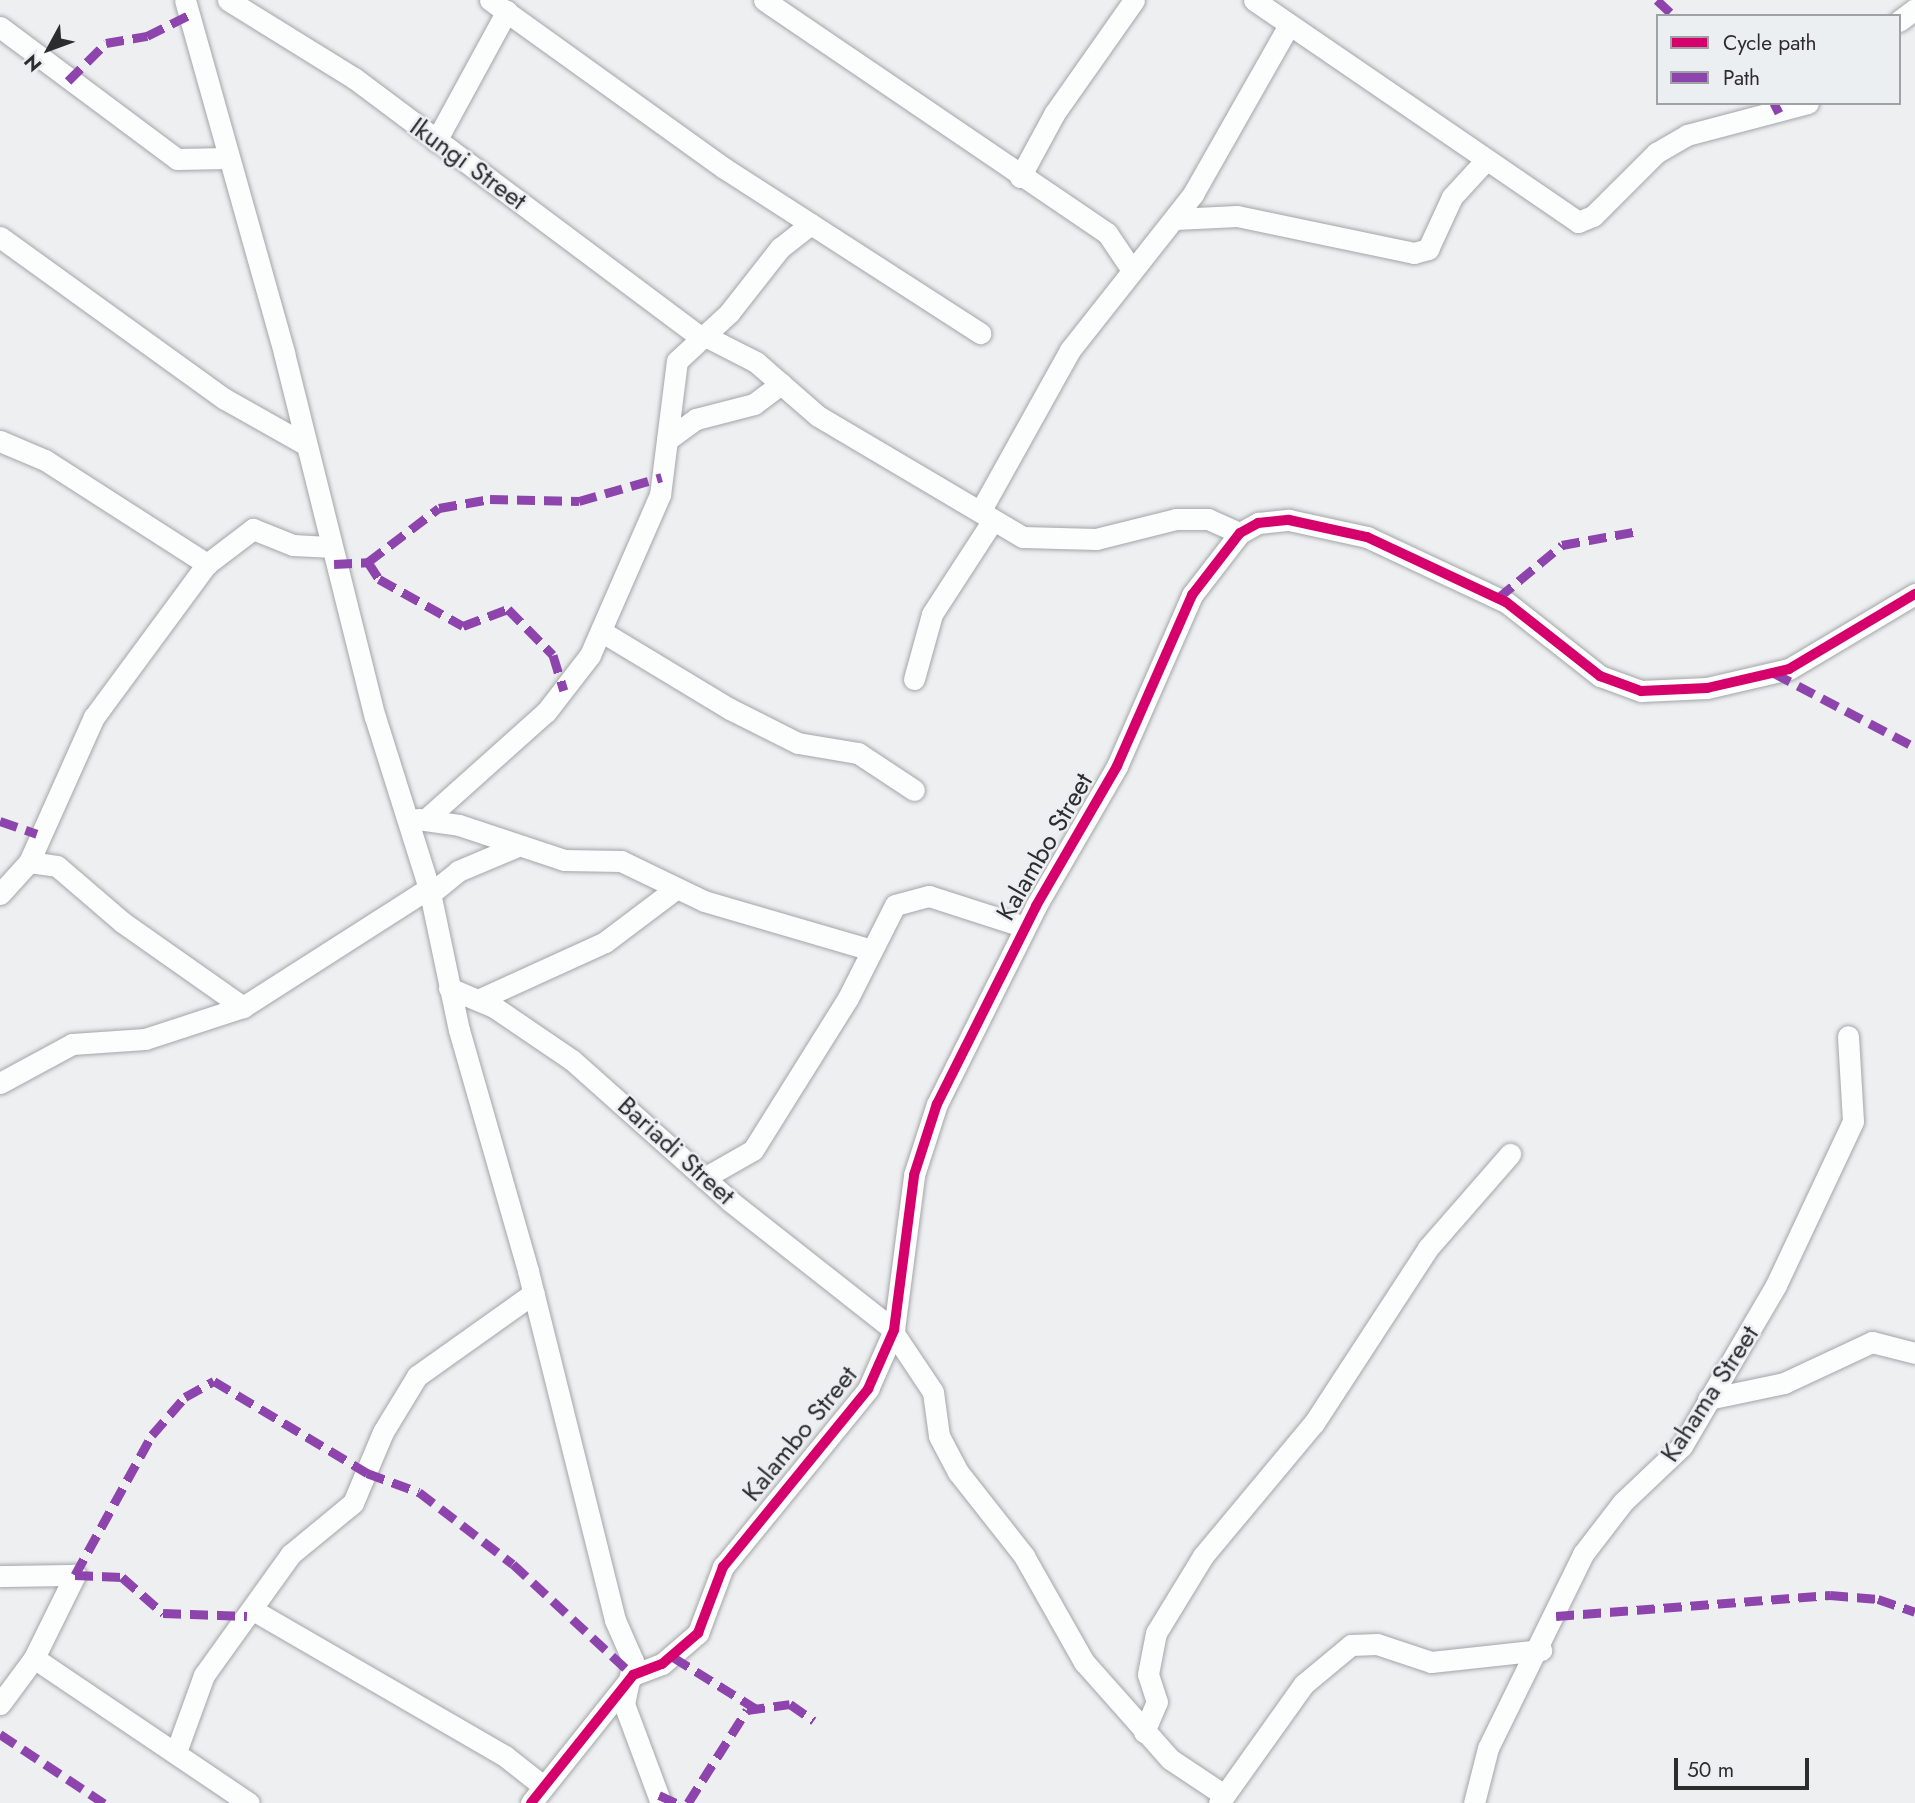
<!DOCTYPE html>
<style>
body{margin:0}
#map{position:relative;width:1915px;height:1803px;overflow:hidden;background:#edeff1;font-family:Jost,sans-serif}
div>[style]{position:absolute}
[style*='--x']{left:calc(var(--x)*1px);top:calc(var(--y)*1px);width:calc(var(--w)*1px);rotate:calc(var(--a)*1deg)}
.roads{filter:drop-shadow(0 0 2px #a4a5a7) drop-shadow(0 0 2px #a4a5a7)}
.street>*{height:21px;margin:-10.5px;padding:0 10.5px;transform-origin:10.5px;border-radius:10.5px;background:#fcfdfd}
.quiet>*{height:9px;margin-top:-4.5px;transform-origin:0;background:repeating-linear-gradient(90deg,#8e44ad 0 18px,transparent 0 27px)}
.cycleway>*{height:10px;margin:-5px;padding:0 5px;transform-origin:5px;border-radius:5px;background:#d6006c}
span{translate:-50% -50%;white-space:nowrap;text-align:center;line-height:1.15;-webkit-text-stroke:5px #eceff2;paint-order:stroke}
.street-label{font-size:26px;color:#2c2d2e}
.legend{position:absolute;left:1656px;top:14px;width:245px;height:91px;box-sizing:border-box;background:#eceff2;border:2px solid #9fa1a4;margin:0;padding:9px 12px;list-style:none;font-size:21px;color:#2c2d2e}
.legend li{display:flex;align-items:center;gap:14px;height:35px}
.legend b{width:35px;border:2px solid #9fa1a4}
.north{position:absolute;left:14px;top:14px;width:70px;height:70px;-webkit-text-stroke:5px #eceff2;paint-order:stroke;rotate:229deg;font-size:19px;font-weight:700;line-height:28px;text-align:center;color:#2c2d2e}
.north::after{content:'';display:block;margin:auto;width:24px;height:32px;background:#2c2d2e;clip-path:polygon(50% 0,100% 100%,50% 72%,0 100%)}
.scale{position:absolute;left:1674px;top:1758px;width:135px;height:32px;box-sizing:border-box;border:4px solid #2c2d2e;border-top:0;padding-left:9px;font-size:21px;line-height:24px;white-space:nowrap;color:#2c2d2e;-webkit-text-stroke:5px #eceff2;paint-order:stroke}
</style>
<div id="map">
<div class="roads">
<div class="street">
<div style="--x:185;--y:0;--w:367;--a:74.3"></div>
<div style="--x:284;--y:353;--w:375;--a:76"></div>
<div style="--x:375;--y:717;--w:179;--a:72.5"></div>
<div style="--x:429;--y:888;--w:145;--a:78.1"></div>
<div style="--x:459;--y:1030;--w:251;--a:74"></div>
<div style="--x:528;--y:1271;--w:360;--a:76"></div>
<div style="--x:615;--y:1620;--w:45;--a:66.3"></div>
<div style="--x:633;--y:1661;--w:44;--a:101.8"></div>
<div style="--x:624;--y:1704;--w:106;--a:69.5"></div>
<div style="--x:228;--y:0;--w:148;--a:31.8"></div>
<div style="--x:354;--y:78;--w:434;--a:36.8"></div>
<div style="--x:490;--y:0;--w:288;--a:35.7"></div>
<div style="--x:724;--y:168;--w:305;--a:32.8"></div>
<div style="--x:764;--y:0;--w:415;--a:34.2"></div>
<div style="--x:1107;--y:233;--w:45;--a:56"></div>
<div style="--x:1254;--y:0;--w:393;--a:34.4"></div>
<div style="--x:1578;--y:222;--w:16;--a:-22"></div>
<div style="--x:1593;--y:216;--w:89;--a:-45"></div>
<div style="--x:1656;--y:153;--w:36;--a:-30"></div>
<div style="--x:1687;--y:135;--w:125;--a:-14.8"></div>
<div style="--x:1899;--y:21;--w:20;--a:-37"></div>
<div style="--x:0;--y:27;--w:221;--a:36.7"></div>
<div style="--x:177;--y:159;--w:51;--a:-1.1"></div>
<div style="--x:436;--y:141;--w:148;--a:-61.4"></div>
<div style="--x:1020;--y:177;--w:72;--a:-61.6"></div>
<div style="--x:1054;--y:114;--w:139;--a:-54.9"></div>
<div style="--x:1175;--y:219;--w:62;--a:-2.8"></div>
<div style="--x:1237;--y:216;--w:181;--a:11.8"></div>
<div style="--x:1414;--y:253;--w:15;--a:-16"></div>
<div style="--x:1428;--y:249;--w:57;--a:-65.2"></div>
<div style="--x:1452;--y:197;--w:50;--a:-47.4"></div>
<div style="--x:0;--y:237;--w:277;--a:35.8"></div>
<div style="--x:225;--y:399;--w:92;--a:29.4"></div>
<div style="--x:705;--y:336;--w:57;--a:27"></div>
<div style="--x:756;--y:362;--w:82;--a:41.1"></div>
<div style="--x:818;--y:416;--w:238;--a:30.6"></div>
<div style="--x:1023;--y:537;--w:73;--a:1.6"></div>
<div style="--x:1096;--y:539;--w:82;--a:-14"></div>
<div style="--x:1176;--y:519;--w:32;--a:0"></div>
<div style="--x:1208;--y:519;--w:35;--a:24"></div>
<div style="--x:667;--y:440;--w:36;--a:-36"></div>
<div style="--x:696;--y:419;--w:60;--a:-14.5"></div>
<div style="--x:754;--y:404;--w:34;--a:-37"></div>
<div style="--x:0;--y:441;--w:49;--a:22.9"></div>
<div style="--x:45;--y:460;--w:193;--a:32.7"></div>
<div style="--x:207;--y:564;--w:58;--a:-37.3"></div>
<div style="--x:253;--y:529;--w:43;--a:21.8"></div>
<div style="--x:293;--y:545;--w:36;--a:3"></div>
<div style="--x:981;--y:510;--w:183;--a:-60.9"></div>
<div style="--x:1070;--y:350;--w:199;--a:-51.7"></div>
<div style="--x:1193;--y:194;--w:194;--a:-60.4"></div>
<div style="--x:604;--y:633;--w:147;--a:31.1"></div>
<div style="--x:730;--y:709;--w:76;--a:26.6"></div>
<div style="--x:798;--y:743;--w:61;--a:9.5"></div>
<div style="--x:858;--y:753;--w:67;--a:33.5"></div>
<div style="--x:914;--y:679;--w:67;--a:-74.5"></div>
<div style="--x:932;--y:614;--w:112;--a:-57"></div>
<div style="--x:418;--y:819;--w:41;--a:8.3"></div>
<div style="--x:459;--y:825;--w:111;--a:18.4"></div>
<div style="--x:564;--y:860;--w:57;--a:1"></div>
<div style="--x:621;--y:861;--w:92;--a:25.7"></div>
<div style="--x:704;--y:901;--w:175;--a:16.3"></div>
<div style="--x:425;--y:820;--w:162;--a:-41.8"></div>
<div style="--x:546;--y:712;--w:72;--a:-52.3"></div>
<div style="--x:590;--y:655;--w:175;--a:-66.4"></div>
<div style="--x:660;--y:495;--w:135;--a:-82.8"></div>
<div style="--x:677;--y:361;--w:71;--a:-42.7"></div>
<div style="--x:729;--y:313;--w:83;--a:-51.9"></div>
<div style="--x:780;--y:248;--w:39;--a:-38"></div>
<div style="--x:29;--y:862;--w:159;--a:-65.9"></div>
<div style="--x:94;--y:717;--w:190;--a:-53.6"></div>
<div style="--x:0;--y:894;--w:43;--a:-47.8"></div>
<div style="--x:29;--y:862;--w:28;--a:8"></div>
<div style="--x:57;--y:866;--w:86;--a:40.7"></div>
<div style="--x:122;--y:922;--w:148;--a:35.1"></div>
<div style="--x:430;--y:894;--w:36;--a:-39"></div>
<div style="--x:458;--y:871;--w:62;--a:-22.8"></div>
<div style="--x:449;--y:988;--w:49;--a:22.9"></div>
<div style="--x:494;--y:1007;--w:94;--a:34.2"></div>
<div style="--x:572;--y:1060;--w:212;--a:41.7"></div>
<div style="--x:730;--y:1201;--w:209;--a:38.2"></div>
<div style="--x:480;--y:999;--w:137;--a:-24.5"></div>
<div style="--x:605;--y:942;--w:86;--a:-37"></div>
<div style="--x:0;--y:1083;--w:82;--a:-28.4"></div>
<div style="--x:72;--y:1044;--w:73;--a:-3.9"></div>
<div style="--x:145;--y:1039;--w:103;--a:-18.1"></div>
<div style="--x:243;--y:1007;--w:221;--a:-32.6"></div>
<div style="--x:704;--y:1178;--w:56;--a:-29.7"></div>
<div style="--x:753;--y:1150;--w:179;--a:-58"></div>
<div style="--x:848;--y:998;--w:104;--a:-63.2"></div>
<div style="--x:895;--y:905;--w:35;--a:-15"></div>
<div style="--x:929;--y:896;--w:101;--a:17.9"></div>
<div style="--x:893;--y:1332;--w:72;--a:56.3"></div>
<div style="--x:933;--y:1392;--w:44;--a:82.2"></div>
<div style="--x:939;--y:1436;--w:41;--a:62.2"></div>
<div style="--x:958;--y:1472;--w:107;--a:51.8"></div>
<div style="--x:1024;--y:1556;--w:122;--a:60.5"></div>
<div style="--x:1084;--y:1662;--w:130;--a:48.4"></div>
<div style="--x:1170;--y:1759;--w:65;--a:33.7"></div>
<div style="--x:1708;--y:1399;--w:78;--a:-11.9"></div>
<div style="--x:1784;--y:1383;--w:97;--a:-25"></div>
<div style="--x:1872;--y:1342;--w:44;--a:14.3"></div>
<div style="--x:0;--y:1576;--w:75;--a:-0.8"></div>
<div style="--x:253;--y:1610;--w:291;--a:30.1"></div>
<div style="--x:505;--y:1756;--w:48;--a:38.3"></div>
<div style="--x:34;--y:1658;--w:259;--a:34"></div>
<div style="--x:0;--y:1704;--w:57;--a:-53.5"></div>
<div style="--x:34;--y:1658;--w:93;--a:-63.7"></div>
<div style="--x:1144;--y:1732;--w:33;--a:-67"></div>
<div style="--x:1157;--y:1702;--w:29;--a:-108"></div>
<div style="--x:1148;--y:1674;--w:42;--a:-79"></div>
<div style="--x:1156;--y:1633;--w:90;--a:-58.6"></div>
<div style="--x:1203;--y:1556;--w:173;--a:-50.2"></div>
<div style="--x:1314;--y:1423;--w:209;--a:-56.9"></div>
<div style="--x:1428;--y:1248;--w:125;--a:-48.9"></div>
<div style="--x:176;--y:1752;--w:82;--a:-70"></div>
<div style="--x:204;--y:1675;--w:149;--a:-54.3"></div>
<div style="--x:291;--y:1554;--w:80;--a:-39.4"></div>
<div style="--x:353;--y:1503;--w:77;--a:-67.1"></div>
<div style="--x:383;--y:1432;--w:66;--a:-58.7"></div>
<div style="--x:417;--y:1376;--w:143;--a:-35.4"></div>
<div style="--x:531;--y:1803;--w:164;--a:-51.4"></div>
<div style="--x:633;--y:1675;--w:31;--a:-21"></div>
<div style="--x:662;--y:1664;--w:48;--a:-40.7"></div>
<div style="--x:698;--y:1633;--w:71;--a:-69.3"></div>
<div style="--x:723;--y:1567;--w:230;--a:-50.8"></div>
<div style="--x:868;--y:1389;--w:64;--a:-66.2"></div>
<div style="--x:894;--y:1330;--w:156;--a:-82.6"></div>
<div style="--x:914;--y:1175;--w:75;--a:-72.1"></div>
<div style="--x:937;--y:1104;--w:221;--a:-63.4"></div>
<div style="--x:1036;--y:906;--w:162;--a:-59.9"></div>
<div style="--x:1117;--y:766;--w:187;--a:-66.3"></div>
<div style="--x:1192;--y:595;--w:78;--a:-52.3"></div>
<div style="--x:1240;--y:533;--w:21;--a:-29"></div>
<div style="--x:1258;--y:523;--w:31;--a:-6"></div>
<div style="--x:1289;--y:520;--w:80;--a:12.3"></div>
<div style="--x:1367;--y:537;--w:153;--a:25.1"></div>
<div style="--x:1506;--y:602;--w:120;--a:38.2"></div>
<div style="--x:1600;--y:676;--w:44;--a:20.1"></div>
<div style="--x:1641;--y:691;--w:66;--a:-2.6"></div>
<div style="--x:1707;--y:688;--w:84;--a:-13"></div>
<div style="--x:1789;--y:669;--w:147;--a:-30.8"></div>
<div style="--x:1219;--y:1803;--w:146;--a:-54.5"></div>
<div style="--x:1304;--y:1684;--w:61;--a:-39.7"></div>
<div style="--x:1351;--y:1645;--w:26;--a:-2"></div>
<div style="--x:1377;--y:1644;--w:57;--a:18.4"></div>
<div style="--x:1431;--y:1662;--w:111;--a:-6.2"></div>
<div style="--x:1474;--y:1803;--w:57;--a:-75.7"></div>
<div style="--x:1488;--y:1748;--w:216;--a:-63.9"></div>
<div style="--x:1583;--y:1554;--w:66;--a:-52.4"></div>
<div style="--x:1623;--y:1502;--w:81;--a:-43.5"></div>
<div style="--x:1682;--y:1446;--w:186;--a:-59.7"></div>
<div style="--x:1776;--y:1285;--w:181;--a:-64.8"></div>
<div style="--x:1853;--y:1121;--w:85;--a:-93.4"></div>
</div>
</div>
<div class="quiet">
<div style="--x:1657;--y:0;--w:23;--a:43"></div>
<div style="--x:68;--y:81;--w:54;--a:-45"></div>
<div style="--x:106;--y:43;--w:42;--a:-9.7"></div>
<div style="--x:147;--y:36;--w:47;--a:-26.6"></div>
<div style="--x:1774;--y:103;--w:11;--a:63"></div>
<div style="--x:368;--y:562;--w:20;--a:57"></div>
<div style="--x:379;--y:579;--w:96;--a:29.2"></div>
<div style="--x:463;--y:626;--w:48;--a:-20.7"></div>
<div style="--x:508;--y:609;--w:64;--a:45.6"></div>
<div style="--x:553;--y:655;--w:37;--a:73"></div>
<div style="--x:334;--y:564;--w:34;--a:-3"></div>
<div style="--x:368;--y:562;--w:89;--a:-37.3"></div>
<div style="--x:439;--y:508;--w:52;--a:-10"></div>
<div style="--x:490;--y:499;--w:89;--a:1.3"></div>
<div style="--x:579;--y:501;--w:86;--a:-16.1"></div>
<div style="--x:1498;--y:598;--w:83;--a:-39.6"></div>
<div style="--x:1562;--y:545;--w:77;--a:-10.4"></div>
<div style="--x:1774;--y:673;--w:159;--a:27.7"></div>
<div style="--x:0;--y:821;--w:39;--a:19"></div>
<div style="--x:75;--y:1575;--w:160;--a:-61.2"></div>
<div style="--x:152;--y:1435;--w:50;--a:-49"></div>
<div style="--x:185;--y:1397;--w:33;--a:-29"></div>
<div style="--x:214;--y:1381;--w:179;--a:31"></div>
<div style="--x:367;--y:1473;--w:55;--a:20.1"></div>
<div style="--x:419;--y:1492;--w:118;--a:37.5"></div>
<div style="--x:513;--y:1564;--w:163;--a:42.8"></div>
<div style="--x:75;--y:1575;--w:47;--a:2.4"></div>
<div style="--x:122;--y:1577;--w:55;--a:41.3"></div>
<div style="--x:163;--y:1613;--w:84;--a:2"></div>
<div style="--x:1556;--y:1616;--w:275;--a:-4.4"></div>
<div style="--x:1830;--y:1595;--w:48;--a:4.8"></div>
<div style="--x:1878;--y:1599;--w:39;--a:19"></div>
<div style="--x:673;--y:1657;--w:97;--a:31.9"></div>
<div style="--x:0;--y:1734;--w:125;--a:33.6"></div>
<div style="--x:659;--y:1795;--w:19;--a:25"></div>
<div style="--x:688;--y:1803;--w:110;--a:-57.6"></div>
<div style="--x:747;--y:1710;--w:43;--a:-7.9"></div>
<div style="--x:790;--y:1704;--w:29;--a:35"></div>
</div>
<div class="cycleway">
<div style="--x:531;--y:1803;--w:164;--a:-51.4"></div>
<div style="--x:633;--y:1675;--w:31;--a:-21"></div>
<div style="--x:662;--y:1664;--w:48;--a:-40.7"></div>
<div style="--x:698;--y:1633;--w:71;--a:-69.3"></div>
<div style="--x:723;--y:1567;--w:230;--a:-50.8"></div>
<div style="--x:868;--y:1389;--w:64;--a:-66.2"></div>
<div style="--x:894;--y:1330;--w:156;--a:-82.6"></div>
<div style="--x:914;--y:1175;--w:75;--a:-72.1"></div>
<div style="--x:937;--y:1104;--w:221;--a:-63.4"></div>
<div style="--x:1036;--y:906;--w:162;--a:-59.9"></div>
<div style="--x:1117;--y:766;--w:187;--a:-66.3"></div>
<div style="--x:1192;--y:595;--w:78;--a:-52.3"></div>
<div style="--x:1240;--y:533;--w:21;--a:-29"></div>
<div style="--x:1258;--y:523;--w:31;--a:-6"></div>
<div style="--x:1289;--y:520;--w:80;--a:12.3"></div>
<div style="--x:1367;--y:537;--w:153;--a:25.1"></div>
<div style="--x:1506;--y:602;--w:120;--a:38.2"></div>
<div style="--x:1600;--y:676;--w:44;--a:20.1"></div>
<div style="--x:1641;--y:691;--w:66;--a:-2.6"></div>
<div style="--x:1707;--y:688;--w:84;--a:-13"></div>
<div style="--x:1789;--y:669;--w:147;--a:-30.8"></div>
</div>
<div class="street-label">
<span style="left:468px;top:164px;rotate:36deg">Ikungi Street</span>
<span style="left:1045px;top:847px;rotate:-60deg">Kalambo Street</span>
<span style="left:676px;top:1151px;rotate:42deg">Bariadi Street</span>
<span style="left:1710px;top:1394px;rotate:-57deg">Kahama Street</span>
<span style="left:800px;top:1434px;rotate:-51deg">Kalambo Street</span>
</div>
<ul class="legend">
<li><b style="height:9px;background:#d6006c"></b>Cycle path</li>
<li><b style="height:9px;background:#8e44ad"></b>Path</li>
</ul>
<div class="north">N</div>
<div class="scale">50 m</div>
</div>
